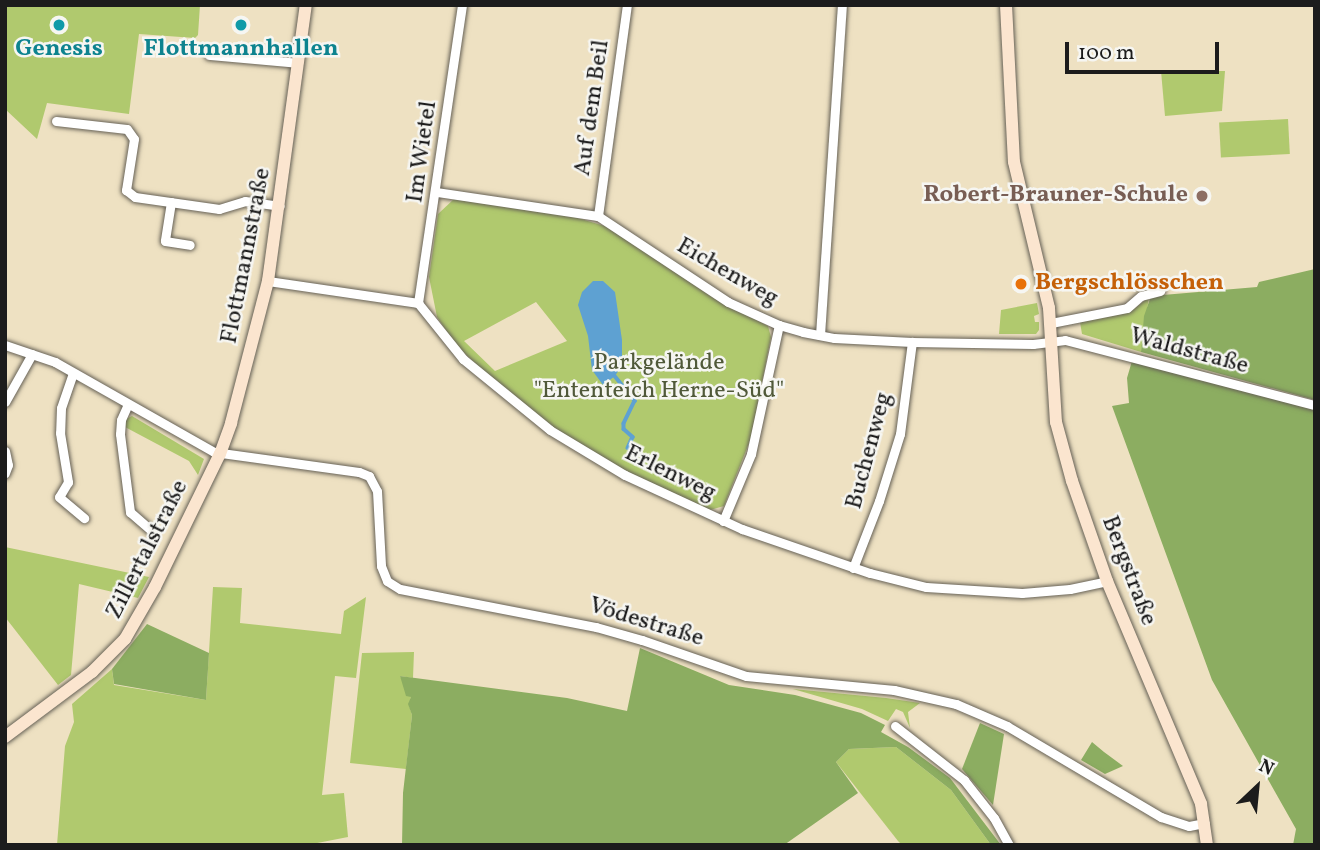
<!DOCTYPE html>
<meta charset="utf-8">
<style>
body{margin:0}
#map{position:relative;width:1320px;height:850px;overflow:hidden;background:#eee1c2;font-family:Vollkorn,serif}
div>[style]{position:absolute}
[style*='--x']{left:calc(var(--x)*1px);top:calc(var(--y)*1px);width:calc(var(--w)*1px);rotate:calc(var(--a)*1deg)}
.green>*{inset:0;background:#b0c96e;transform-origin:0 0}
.forest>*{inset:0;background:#8cad61}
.water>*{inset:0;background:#5ea1d2}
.stream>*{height:3.5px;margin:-1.75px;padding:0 1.75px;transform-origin:1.75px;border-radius:1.75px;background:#5ea1d2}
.roads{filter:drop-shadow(0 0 2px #666156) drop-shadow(0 0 2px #666156)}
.street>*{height:9px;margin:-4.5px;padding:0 4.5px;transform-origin:4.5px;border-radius:4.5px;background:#fff}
.secondary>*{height:12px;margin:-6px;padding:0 6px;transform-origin:6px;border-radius:6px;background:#fbe5cf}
.dots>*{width:19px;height:19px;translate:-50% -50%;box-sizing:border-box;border:4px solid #f6f6f2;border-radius:50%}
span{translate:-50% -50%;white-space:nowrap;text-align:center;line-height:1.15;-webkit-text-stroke:5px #f6f6f2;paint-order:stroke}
.culture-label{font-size:24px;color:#0d838f;font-weight:700}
.street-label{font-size:24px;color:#1c1c1c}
.education-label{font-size:24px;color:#785e54;font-weight:700}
.right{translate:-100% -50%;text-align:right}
.food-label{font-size:24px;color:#c56008;font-weight:700}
.left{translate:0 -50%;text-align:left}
.park-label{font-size:24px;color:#505939}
.frame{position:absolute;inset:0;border:7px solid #1c1c1c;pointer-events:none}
.north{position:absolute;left:1222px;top:752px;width:70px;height:70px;-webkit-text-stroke:5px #f6f6f2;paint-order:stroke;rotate:26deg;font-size:19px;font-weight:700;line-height:28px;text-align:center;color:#1c1c1c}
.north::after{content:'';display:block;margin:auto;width:24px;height:32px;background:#1c1c1c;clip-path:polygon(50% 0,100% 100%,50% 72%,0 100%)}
.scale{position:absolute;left:1065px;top:42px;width:154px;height:32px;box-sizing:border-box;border:4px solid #1c1c1c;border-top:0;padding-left:9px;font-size:21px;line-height:24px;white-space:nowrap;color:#1c1c1c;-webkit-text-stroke:5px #f6f6f2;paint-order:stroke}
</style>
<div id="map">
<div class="green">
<div style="clip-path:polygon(5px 5px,200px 5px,198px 35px,195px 38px,139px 34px,129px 114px,47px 103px,37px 139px,5px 109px)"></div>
<div style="clip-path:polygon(1161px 71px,1225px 71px,1222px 111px,1165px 116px)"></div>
<div style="left:1288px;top:119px;width:35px;height:69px;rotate:87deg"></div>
<div style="clip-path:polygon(evenodd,454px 199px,571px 216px,608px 227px,715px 299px,768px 326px,771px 337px,751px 438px,724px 506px,710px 510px,627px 472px,561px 434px,496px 383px,456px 345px,437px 317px,429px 277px,438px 214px,454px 199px,536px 302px,567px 341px,495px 371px,464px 341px,536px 302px)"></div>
<div style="clip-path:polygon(1149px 297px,1141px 352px,1082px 334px,1080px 322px,1130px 312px)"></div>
<div style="clip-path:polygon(1037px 303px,1039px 314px,1034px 316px,1035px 322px,1039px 322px,1039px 330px,1036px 334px,999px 334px,1001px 310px)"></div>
<div style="clip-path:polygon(132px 416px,204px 459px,198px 475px,189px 461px,125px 427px,126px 419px)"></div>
<div style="clip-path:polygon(5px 547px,149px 577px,138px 598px,79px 584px,71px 675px,58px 685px,5px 617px)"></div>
<div style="clip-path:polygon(213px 587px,242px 588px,240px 623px,341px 634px,344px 611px,366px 597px,356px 678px,335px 676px,322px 795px,344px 793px,348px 837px,307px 845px,57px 845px,65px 746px,74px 722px,72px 704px,112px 669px,114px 685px,206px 700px)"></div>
<div style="clip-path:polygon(414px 652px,413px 678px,400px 676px,411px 697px,409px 705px,412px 715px,406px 769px,350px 763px,362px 653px)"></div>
<div style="clip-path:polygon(793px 689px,886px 698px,920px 703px,908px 712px,910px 728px,903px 712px,896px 709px,888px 721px,862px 709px)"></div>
<div style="clip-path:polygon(896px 747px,951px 790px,991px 845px,902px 845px,898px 841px,836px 762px,849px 749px)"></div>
</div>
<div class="forest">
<div style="clip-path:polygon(1315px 269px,1315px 400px,1141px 352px,1144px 316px,1151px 296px,1257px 287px,1259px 282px)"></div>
<div style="clip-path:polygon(1132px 361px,1315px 410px,1315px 845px,1293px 845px,1296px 829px,1212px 680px,1112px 406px,1129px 403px,1127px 378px)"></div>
<div style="clip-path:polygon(147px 624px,209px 653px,206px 700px,114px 684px,112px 669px)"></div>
<div style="clip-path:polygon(640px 648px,729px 685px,795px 695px,861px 713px,885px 725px,881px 732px,908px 747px,950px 778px,1001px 845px,991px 845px,951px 790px,896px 747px,849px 749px,836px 762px,858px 793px,784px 845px,402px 845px,403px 793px,412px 715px,408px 704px,411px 697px,406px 696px,400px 676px,567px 698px,627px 711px)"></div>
<div style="clip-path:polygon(980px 723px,1004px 734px,993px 805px,962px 769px)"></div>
<div style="clip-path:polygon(1092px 742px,1104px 752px,1123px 766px,1105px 774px,1081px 760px)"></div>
</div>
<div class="water">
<div style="clip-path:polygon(593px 281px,603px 281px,615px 292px,622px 340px,622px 365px,615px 376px,603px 385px,592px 370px,588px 336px,578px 305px,582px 292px)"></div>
</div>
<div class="stream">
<div style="--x:615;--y:376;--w:32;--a:51"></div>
<div style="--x:635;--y:401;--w:25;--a:116"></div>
<div style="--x:624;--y:424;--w:5;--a:90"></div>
<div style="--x:624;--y:429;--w:12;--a:42"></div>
<div style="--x:633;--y:437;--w:12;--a:114"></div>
</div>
<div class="roads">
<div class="street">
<div style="--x:209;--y:55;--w:89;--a:5.1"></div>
<div style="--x:56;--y:121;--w:71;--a:6.4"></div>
<div style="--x:127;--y:129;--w:12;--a:55"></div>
<div style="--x:134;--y:139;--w:52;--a:98.9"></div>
<div style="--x:126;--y:190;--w:11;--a:38"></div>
<div style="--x:135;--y:197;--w:85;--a:8.1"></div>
<div style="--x:219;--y:209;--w:27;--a:-17"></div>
<div style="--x:245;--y:201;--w:35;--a:8"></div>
<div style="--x:437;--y:192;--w:163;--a:8.5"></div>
<div style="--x:598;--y:216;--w:156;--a:33.5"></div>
<div style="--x:728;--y:302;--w:56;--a:24.3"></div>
<div style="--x:779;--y:325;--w:25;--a:16"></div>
<div style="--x:803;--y:332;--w:32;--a:11"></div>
<div style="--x:834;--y:338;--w:78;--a:2.9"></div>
<div style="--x:912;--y:342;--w:121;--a:0.9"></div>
<div style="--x:1033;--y:344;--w:32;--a:-7"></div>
<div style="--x:1065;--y:340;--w:258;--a:14.6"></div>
<div style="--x:171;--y:202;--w:39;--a:99"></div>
<div style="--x:165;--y:241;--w:25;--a:9"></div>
<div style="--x:598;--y:216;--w:213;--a:-82.2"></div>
<div style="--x:268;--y:281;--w:152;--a:8.3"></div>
<div style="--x:418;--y:303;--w:72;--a:51.2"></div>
<div style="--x:463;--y:359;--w:112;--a:39.2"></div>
<div style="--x:550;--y:430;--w:87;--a:31"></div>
<div style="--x:625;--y:475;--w:129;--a:24.8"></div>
<div style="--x:742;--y:529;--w:135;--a:19"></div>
<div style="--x:870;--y:573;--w:58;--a:14"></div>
<div style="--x:926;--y:587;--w:96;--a:3.6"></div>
<div style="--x:1022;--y:593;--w:48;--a:-4.8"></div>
<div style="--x:1070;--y:589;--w:38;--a:-12"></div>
<div style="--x:418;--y:303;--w:301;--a:-81.6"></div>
<div style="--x:1051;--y:323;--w:77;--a:-11.2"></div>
<div style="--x:1127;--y:308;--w:18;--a:-41"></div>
<div style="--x:1141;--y:296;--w:20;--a:-15"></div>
<div style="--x:820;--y:335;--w:331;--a:-86.2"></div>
<div style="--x:5;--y:345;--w:53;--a:18.8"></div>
<div style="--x:55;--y:362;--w:183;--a:29.5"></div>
<div style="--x:214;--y:452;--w:146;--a:7.9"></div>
<div style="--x:359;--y:472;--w:11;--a:22"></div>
<div style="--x:369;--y:476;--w:17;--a:62"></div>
<div style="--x:377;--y:491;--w:75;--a:86.9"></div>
<div style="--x:381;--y:566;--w:16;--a:68"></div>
<div style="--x:387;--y:581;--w:15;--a:32"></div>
<div style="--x:400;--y:589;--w:200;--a:11"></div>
<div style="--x:596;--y:627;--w:48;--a:15.8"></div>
<div style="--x:642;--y:640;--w:110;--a:19.1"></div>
<div style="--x:746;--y:676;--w:149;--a:5.4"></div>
<div style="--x:894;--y:690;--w:64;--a:12.7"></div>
<div style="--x:956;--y:704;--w:56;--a:23.3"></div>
<div style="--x:1007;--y:726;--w:179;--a:30.6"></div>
<div style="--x:1161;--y:817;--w:29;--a:18"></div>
<div style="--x:1189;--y:826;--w:16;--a:-11"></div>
<div style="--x:73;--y:373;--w:37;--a:109"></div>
<div style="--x:61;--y:408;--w:25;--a:92"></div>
<div style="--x:60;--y:433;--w:50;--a:80.7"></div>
<div style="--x:68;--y:482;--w:17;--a:121"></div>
<div style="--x:59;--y:497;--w:33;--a:40"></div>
<div style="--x:5;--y:402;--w:55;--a:-60.6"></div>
<div style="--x:128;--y:404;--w:17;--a:114"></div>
<div style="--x:121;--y:420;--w:14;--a:94"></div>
<div style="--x:120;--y:434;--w:79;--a:82.7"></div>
<div style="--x:130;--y:512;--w:28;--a:41"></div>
<div style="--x:5;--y:451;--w:14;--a:78"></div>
<div style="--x:8;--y:465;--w:9;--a:111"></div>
<div style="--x:723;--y:521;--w:73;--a:-67.3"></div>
<div style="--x:751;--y:454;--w:132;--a:-77.8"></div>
<div style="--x:853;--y:568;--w:72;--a:-68.8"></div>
<div style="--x:879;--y:501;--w:70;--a:-72.6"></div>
<div style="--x:900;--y:434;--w:93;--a:-82.6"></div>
<div style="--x:895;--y:726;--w:88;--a:38"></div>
<div style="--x:964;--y:780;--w:48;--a:51.7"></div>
<div style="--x:994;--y:818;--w:31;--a:61"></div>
</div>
<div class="secondary">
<div style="--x:1006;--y:5;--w:157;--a:87.1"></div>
<div style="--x:1014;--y:162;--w:150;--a:76.5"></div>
<div style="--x:1049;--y:308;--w:114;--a:86.5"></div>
<div style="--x:1056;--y:422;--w:61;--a:74.8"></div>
<div style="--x:1072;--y:481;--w:106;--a:70.7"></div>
<div style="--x:1107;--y:581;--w:242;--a:67.1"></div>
<div style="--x:1201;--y:804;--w:41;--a:81.7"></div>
<div style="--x:5;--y:737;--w:109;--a:-36.8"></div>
<div style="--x:92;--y:672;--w:47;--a:-45"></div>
<div style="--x:125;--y:639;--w:60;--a:-60"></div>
<div style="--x:155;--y:587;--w:148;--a:-64"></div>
<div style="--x:220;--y:454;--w:33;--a:-70"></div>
<div style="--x:231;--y:423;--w:147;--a:-75.4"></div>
<div style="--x:268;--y:281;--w:279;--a:-82.2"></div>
</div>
</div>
<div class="dots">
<div style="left:59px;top:25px;background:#0f9aa8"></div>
<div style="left:241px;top:25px;background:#0f9aa8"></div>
<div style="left:1202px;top:196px;background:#8d6e63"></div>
<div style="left:1021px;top:284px;background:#e8710a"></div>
</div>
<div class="culture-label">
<span style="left:59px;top:50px">Genesis</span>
<span style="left:241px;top:50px">Flottmannhallen</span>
</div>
<div class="street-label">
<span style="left:593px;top:108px;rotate:-82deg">Auf dem Beil</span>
<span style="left:423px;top:152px;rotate:-82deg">Im Wietel</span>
<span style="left:247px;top:256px;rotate:-79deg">Flottmannstraße</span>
<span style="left:727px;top:273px;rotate:30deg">Eichenweg</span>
<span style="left:1189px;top:352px;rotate:15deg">Waldstraße</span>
<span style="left:870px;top:451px;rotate:-75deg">Buchenweg</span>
<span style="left:670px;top:474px;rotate:26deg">Erlenweg</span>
<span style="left:148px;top:550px;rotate:-63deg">Zillertalstraße</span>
<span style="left:1128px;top:571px;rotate:69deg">Bergstraße</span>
<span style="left:646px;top:623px;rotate:17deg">Vödestraße</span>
</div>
<div class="education-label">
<span class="right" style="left:1188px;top:196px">Robert-Brauner-Schule</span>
</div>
<div class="food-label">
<span class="left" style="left:1035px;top:284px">Bergschlösschen</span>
</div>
<div class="park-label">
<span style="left:659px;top:378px">Parkgelände<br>"Ententeich Herne-Süd"</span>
</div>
<div class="frame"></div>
<div class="north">N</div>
<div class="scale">100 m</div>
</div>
